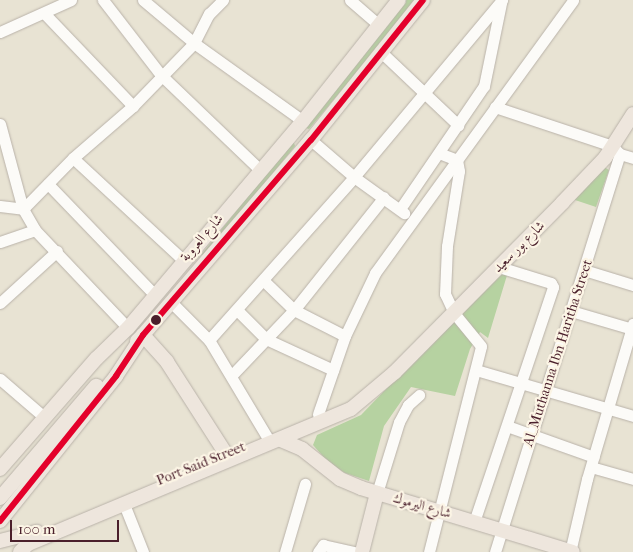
<!DOCTYPE html>
<meta charset="utf-8">
<style>
body{margin:0}
#map{position:relative;width:633px;height:552px;overflow:hidden;background:#e8e3d3;font-family:"IM FELL French Canon",Amiri,serif}
div>[style]{position:absolute}
[style*='--x']{left:calc(var(--x)*1px);top:calc(var(--y)*1px);width:calc(var(--w)*1px);rotate:calc(var(--a)*1deg)}
.green>*{inset:0;background:#b6d2a1}
.roads{filter:drop-shadow(0 0 1px #b9b2a9) drop-shadow(0 0 1px #b9b2a9)}
.minor>*{height:11px;margin:-5.5px;padding:0 5.5px;transform-origin:5.5px;border-radius:5.5px;background:#fcfbf8}
.major>*{height:14px;margin:-7px;padding:0 7px;transform-origin:7px;border-radius:7px;background:#eee6dd}
.bus-1>*{height:6px;margin:-3px;padding:0 3px;transform-origin:3px;border-radius:3px;background:#e4002b}
.dots>*{width:14px;height:14px;translate:-50% -50%;box-sizing:border-box;border:2px solid #fcf5e5;border-radius:50%}
span{translate:-50% -50%;white-space:nowrap;text-align:center;line-height:1.15;-webkit-text-stroke:4.5px #fcf5e5;paint-order:stroke}
.street-label{font-size:14px;color:#4a1f2b}
.scale{position:absolute;left:10px;top:520px;width:109px;height:22px;box-sizing:border-box;border:2px solid #4a1f2b;border-top:0;padding-left:6px;font-size:15px;line-height:18px;white-space:nowrap;color:#4a1f2b;-webkit-text-stroke:4px #fcf5e5;paint-order:stroke}
</style>
<div id="map">
<div class="green">
<div style="clip-path:polygon(406px 0,417px 0,309px 129px,303px 127px)"></div>
<div style="clip-path:polygon(293px 140px,295px 146px,206px 255px,201px 255px)"></div>
<div style="clip-path:polygon(604px 167px,609px 170px,596px 207px,572px 199px)"></div>
<div style="clip-path:polygon(501px 270px,508px 272px,488px 338px,480px 332px,470px 349px,455px 396px,411px 387px,384px 426px,369px 481px,345px 473px,328px 462px,313px 445px,317px 435px,361px 415px)"></div>
</div>
<div class="roads">
<div class="minor">
<div style="--x:103;--y:0;--w:95;--a:52.3"></div>
<div style="--x:161;--y:75;--w:137;--a:43.8"></div>
<div style="--x:143;--y:0;--w:67;--a:40.1"></div>
<div style="--x:194;--y:43;--w:134;--a:35.6"></div>
<div style="--x:350;--y:0;--w:38;--a:41"></div>
<div style="--x:44;--y:13;--w:129;--a:46.3"></div>
<div style="--x:0;--y:32;--w:78;--a:-24.3"></div>
<div style="--x:380;--y:51;--w:108;--a:43.5"></div>
<div style="--x:495;--y:107;--w:123;--a:18.4"></div>
<div style="--x:612;--y:146;--w:11;--a:45"></div>
<div style="--x:620;--y:154;--w:14;--a:17"></div>
<div style="--x:0;--y:124;--w:88;--a:74.9"></div>
<div style="--x:23;--y:209;--w:24;--a:60"></div>
<div style="--x:35;--y:230;--w:135;--a:46.5"></div>
<div style="--x:311;--y:140;--w:57;--a:40.7"></div>
<div style="--x:354;--y:177;--w:62;--a:35.8"></div>
<div style="--x:73;--y:158;--w:150;--a:42.8"></div>
<div style="--x:48;--y:184;--w:153;--a:46.1"></div>
<div style="--x:0;--y:206;--w:23;--a:7"></div>
<div style="--x:23;--y:209;--w:71;--a:-45.6"></div>
<div style="--x:73;--y:158;--w:79;--a:-40.9"></div>
<div style="--x:133;--y:106;--w:88;--a:-45.9"></div>
<div style="--x:194;--y:43;--w:33;--a:-63"></div>
<div style="--x:209;--y:14;--w:20;--a:-45"></div>
<div style="--x:400;--y:209;--w:149;--a:-55.7"></div>
<div style="--x:484;--y:86;--w:85;--a:-78.4"></div>
<div style="--x:0;--y:242;--w:37;--a:-19"></div>
<div style="--x:584;--y:270;--w:51;--a:17"></div>
<div style="--x:264;--y:281;--w:42;--a:44"></div>
<div style="--x:294;--y:310;--w:57;--a:27"></div>
<div style="--x:0;--y:303;--w:77;--a:-42.4"></div>
<div style="--x:172;--y:303;--w:52;--a:45"></div>
<div style="--x:209;--y:340;--w:113;--a:59.1"></div>
<div style="--x:237;--y:310;--w:41;--a:45"></div>
<div style="--x:266;--y:339;--w:74;--a:24.8"></div>
<div style="--x:571;--y:311;--w:64;--a:16.4"></div>
<div style="--x:209;--y:340;--w:218;--a:-48.3"></div>
<div style="--x:354;--y:177;--w:231;--a:-50.1"></div>
<div style="--x:476;--y:370;--w:164;--a:16.3"></div>
<div style="--x:232;--y:375;--w:90;--a:-46.4"></div>
<div style="--x:294;--y:310;--w:144;--a:-51.5"></div>
<div style="--x:0;--y:379;--w:58;--a:40.8"></div>
<div style="--x:318;--y:414;--w:83;--a:-70.9"></div>
<div style="--x:345;--y:336;--w:70;--a:-64.5"></div>
<div style="--x:375;--y:273;--w:337;--a:-54"></div>
<div style="--x:507;--y:426;--w:92;--a:19.6"></div>
<div style="--x:591;--y:467;--w:44;--a:15.9"></div>
<div style="--x:377;--y:493;--w:74;--a:-72.8"></div>
<div style="--x:399;--y:422;--w:19;--a:-62"></div>
<div style="--x:408;--y:405;--w:15;--a:-42"></div>
<div style="--x:124;--y:504;--w:52;--a:68.4"></div>
<div style="--x:474;--y:522;--w:248;--a:-71.4"></div>
<div style="--x:553;--y:287;--w:4;--a:-117"></div>
<div style="--x:551;--y:283;--w:54;--a:-162.9"></div>
<div style="--x:285;--y:552;--w:71;--a:-73.6"></div>
<div style="--x:318;--y:552;--w:9;--a:-54"></div>
<div style="--x:323;--y:545;--w:31;--a:13"></div>
<div style="--x:429;--y:552;--w:212;--a:-75.8"></div>
<div style="--x:481;--y:346;--w:43;--a:-129.3"></div>
<div style="--x:454;--y:313;--w:21;--a:-115"></div>
<div style="--x:445;--y:294;--w:48;--a:-87.6"></div>
<div style="--x:447;--y:246;--w:76;--a:-80.9"></div>
<div style="--x:459;--y:171;--w:11;--a:-100"></div>
<div style="--x:457;--y:160;--w:19;--a:-159"></div>
<div style="--x:495;--y:552;--w:417;--a:-72.6"></div>
<div style="--x:570;--y:552;--w:75;--a:-76.9"></div>
<div style="--x:587;--y:479;--w:162;--a:-73.5"></div>
</div>
<div class="major">
<div style="--x:137;--y:341;--w:8;--a:-45"></div>
<div style="--x:143;--y:335;--w:36;--a:48"></div>
<div style="--x:167;--y:362;--w:109;--a:57.3"></div>
<div style="--x:281;--y:440;--w:23;--a:23"></div>
<div style="--x:302;--y:449;--w:48;--a:38.3"></div>
<div style="--x:340;--y:479;--w:23;--a:23"></div>
<div style="--x:361;--y:488;--w:221;--a:16.8"></div>
<div style="--x:0;--y:469;--w:147;--a:-48.9"></div>
<div style="--x:97;--y:358;--w:43;--a:-44.1"></div>
<div style="--x:128;--y:328;--w:271;--a:-49.8"></div>
<div style="--x:303;--y:121;--w:154;--a:-51.6"></div>
<div style="--x:0;--y:498;--w:148;--a:-49.4"></div>
<div style="--x:0;--y:521;--w:186;--a:-51.3"></div>
<div style="--x:116;--y:376;--w:49;--a:-56.6"></div>
<div style="--x:143;--y:335;--w:257;--a:-49.3"></div>
<div style="--x:311;--y:140;--w:179;--a:-51.3"></div>
<div style="--x:0;--y:541;--w:38;--a:-14"></div>
<div style="--x:20;--y:552;--w:11;--a:-45"></div>
<div style="--x:28;--y:544;--w:350;--a:-22.7"></div>
<div style="--x:351;--y:409;--w:57;--a:-40.1"></div>
<div style="--x:395;--y:372;--w:238;--a:-45.3"></div>
<div style="--x:562;--y:203;--w:62;--a:-46.3"></div>
<div style="--x:605;--y:158;--w:52;--a:-57.5"></div>
<div style="--x:362;--y:552;--w:61;--a:-75.7"></div>
</div>
</div>
<div class="bus-1">
<div style="--x:0;--y:521;--w:186;--a:-51.3"></div>
<div style="--x:116;--y:376;--w:49;--a:-56.6"></div>
<div style="--x:143;--y:335;--w:257;--a:-49.3"></div>
<div style="--x:311;--y:140;--w:179;--a:-51.3"></div>
</div>
<div class="dots">
<div style="left:156px;top:320px;background:#4a1f2b"></div>
</div>
<div class="street-label">
<span style="left:202px;top:238px;rotate:-49deg">شارع العروبة</span>
<span style="left:519px;top:247px;rotate:-45deg">شارع بور سعيد</span>
<span style="left:558px;top:353px;rotate:-72deg">Al_Muthanna Ibn Haritha Street</span>
<span style="left:201px;top:464px;rotate:-22deg">Port Said Street</span>
<span style="left:422px;top:506px;rotate:16deg">شارع اليرموك</span>
</div>
<div class="scale">100 m</div>
</div>
